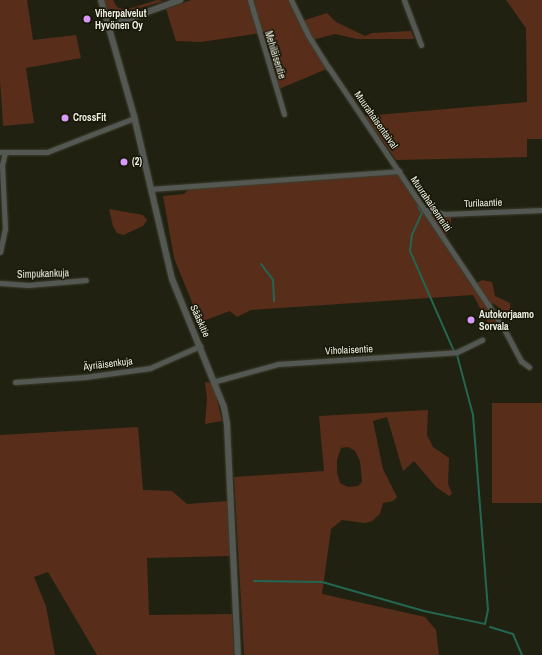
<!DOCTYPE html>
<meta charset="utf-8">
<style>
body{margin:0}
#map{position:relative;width:542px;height:655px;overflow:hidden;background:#212111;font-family:"Archivo Narrow",sans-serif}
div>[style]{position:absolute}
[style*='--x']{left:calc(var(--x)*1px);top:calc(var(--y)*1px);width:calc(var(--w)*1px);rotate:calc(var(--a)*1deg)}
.green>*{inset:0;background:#582e1a;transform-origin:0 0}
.stream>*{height:2px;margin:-1px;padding:0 1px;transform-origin:1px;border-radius:1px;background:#236652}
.roads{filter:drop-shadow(0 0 1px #3e3e2f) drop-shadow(0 0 1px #3e3e2f)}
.minor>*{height:5px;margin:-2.5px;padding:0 2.5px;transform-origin:2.5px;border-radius:2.5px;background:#535852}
.tertiary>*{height:6px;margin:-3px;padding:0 3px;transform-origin:3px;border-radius:3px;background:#535852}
.dots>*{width:11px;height:11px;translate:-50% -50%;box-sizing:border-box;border:2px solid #181808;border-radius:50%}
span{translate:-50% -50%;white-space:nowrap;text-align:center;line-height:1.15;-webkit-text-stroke:3px #181808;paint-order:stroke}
.poi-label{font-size:10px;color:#efefe4;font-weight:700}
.left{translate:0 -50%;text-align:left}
.street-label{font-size:10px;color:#efefe4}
</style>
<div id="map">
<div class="green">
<div style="clip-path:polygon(0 0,27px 0,33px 40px,76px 35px,81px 58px,26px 68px,34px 123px,3px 126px,0 79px)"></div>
<div style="clip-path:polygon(104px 0,113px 0,117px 7px,125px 10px,157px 0,164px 1px,120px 14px,113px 9px,108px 9px)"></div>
<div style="clip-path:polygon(191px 0,291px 0,302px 21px,327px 13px,336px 22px,365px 36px,372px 33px,411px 31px,414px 39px,357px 39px,335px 34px,312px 40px,329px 68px,279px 89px,261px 33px,201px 42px,176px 41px,166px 9px)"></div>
<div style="clip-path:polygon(506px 0,542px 0,542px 139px,527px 139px,527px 157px,396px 160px,365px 116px,527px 102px,526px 28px)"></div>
<div style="clip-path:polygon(397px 174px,472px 286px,482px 280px,492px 282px,495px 296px,510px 303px,511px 317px,493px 303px,492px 311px,498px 322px,490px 326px,473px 295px,251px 310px,237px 317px,230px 311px,200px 322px,174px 258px,163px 196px,184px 194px,189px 189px)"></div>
<div style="clip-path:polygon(109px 209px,143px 215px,147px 220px,143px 226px,123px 235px,117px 233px,113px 226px)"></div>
<div style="clip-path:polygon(434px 212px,451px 214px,451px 226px,445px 237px,431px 215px)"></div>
<div style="clip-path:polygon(205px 382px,212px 383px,214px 387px,222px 421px,205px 424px,207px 398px)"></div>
<div style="left:542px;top:403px;width:100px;height:50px;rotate:90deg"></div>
<div style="clip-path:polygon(evenodd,428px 410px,427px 435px,433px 447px,449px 458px,448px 484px,452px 494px,449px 496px,436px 487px,414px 461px,403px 471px,387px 417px,373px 421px,383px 469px,397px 497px,393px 501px,383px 503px,380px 514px,372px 521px,365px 523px,342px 520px,331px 529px,322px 594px,425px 617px,436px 630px,439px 655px,244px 655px,234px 477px,324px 471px,319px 416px,428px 410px,348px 447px,355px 451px,360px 461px,362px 482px,358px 486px,348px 487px,340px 483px,337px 473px,337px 460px,341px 448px,348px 447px)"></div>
<div style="clip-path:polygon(138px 427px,143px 490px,172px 491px,187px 504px,228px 501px,231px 556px,147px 558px,149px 615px,232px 614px,234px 655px,97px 655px,48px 572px,34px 577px,46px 606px,55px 655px,0 655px,0 435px)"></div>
</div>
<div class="stream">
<div style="--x:418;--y:207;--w:7;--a:56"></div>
<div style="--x:422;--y:213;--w:23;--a:115"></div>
<div style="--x:412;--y:234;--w:17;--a:97"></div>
<div style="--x:410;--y:251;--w:109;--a:66.3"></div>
<div style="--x:261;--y:264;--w:20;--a:53"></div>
<div style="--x:273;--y:280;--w:21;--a:87"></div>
<div style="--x:254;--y:581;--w:68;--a:0.8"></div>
<div style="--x:322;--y:582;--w:106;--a:15.9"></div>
<div style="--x:424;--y:611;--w:62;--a:12"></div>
<div style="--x:485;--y:624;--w:14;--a:-78"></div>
<div style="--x:488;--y:610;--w:196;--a:-94.4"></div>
<div style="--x:473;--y:415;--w:62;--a:-104.9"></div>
<div style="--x:490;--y:627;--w:24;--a:17"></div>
<div style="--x:513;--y:634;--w:23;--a:67"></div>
</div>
<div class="roads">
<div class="minor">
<div style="--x:250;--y:0;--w:119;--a:73.4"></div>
<div style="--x:291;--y:0;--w:39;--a:64"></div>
<div style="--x:308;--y:35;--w:39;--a:58"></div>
<div style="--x:329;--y:68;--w:310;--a:56.1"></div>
<div style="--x:502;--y:325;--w:41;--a:62.2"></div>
<div style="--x:521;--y:361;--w:10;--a:37"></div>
<div style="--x:404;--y:0;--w:48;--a:69.3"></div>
<div style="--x:0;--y:152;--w:47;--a:0"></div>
<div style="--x:47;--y:152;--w:93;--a:-21.3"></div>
<div style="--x:150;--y:189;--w:250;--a:-4.1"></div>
<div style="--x:426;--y:210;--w:19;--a:12"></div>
<div style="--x:445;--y:214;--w:97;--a:-2.4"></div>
<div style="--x:0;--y:252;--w:24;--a:-78"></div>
<div style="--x:5;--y:229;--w:64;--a:-92.7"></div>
<div style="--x:2;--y:165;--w:13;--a:-77"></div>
<div style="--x:0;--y:283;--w:28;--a:4"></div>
<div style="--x:28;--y:285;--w:58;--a:-4.9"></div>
<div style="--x:216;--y:381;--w:64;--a:-15.3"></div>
<div style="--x:278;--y:364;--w:179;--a:-3.8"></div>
<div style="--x:457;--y:352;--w:28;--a:-26"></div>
<div style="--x:15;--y:382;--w:70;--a:-4.1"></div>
<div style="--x:85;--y:377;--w:66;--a:-7.9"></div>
<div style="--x:150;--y:368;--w:55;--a:-23.7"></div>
</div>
<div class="tertiary">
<div style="--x:101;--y:0;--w:121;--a:74.1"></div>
<div style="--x:134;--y:116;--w:167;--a:76.9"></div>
<div style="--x:172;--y:279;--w:138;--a:67.9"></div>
<div style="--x:224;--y:407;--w:17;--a:80"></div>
<div style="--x:227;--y:424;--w:231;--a:87.3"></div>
<div style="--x:109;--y:26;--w:76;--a:-20.1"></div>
</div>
</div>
<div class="dots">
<div style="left:87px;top:19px;background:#d89af8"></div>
<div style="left:65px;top:118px;background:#d89af8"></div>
<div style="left:124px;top:162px;background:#d89af8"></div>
<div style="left:471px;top:320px;background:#d89af8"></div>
</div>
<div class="poi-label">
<span class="left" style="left:95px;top:19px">Viherpalvelut<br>Hyvönen Oy</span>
<span class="left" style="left:73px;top:118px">CrossFit</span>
<span class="left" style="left:132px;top:162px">(2)</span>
<span class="left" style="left:479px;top:320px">Autokorjaamo<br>Sorvala</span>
</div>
<div class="street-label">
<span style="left:275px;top:55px;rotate:73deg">Mehiläisentie</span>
<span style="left:376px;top:120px;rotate:55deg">Muurahaisentaival</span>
<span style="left:483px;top:203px;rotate:-2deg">Turilaantie</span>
<span style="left:431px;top:204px;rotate:56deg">Muurahaisenreitti</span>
<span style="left:43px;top:274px;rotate:-2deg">Simpukankuja</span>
<span style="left:200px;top:321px;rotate:66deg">Sääskitie</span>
<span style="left:349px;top:350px;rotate:-3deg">Viholaisentie</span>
<span style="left:108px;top:364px;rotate:-7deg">Äyriäisenkuja</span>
</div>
</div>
